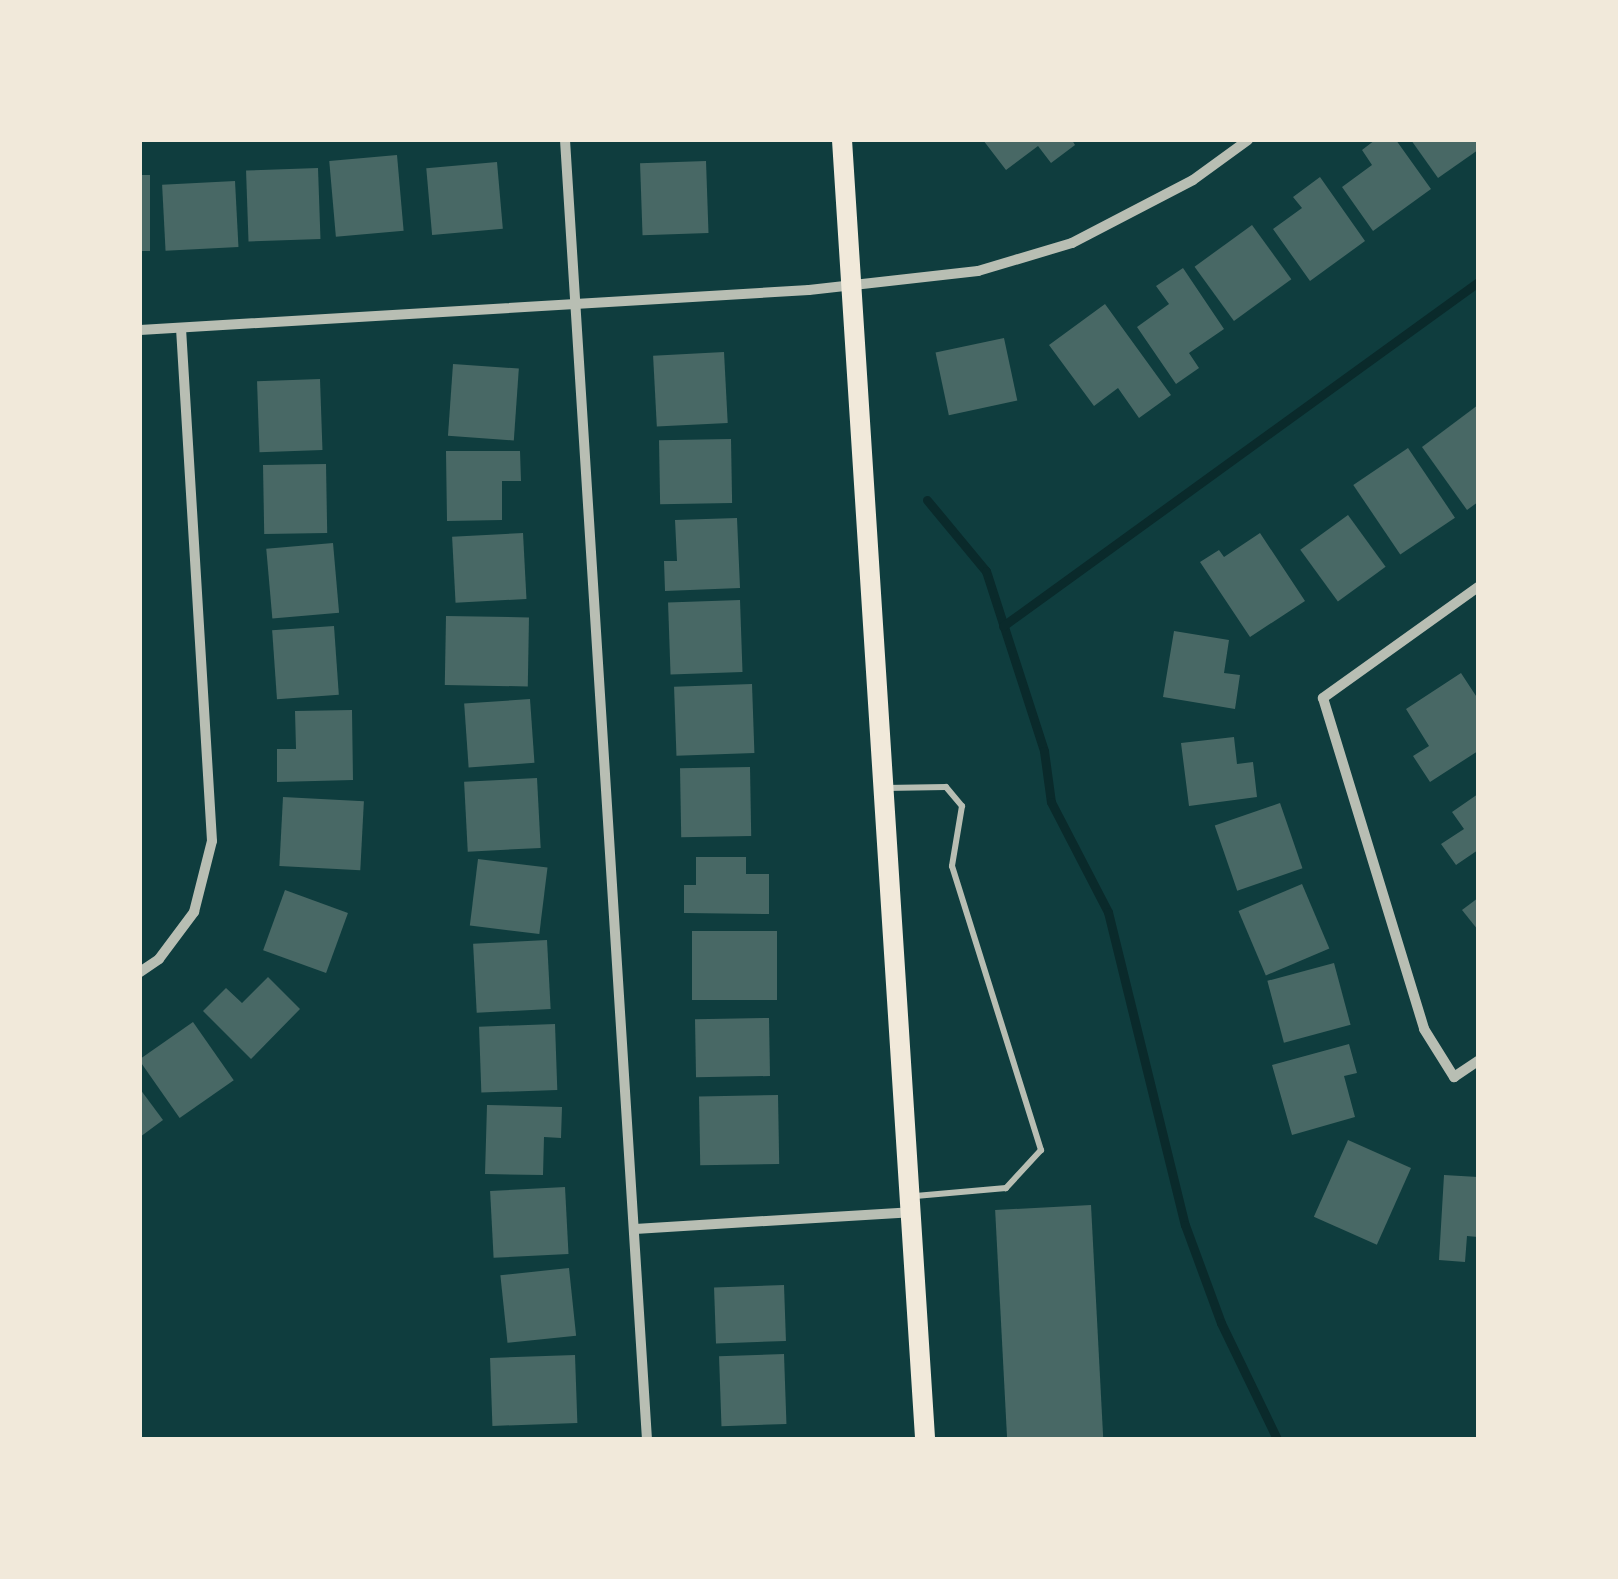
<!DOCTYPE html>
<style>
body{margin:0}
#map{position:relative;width:1618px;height:1579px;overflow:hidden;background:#0f3d3e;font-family:"Zilla Slab",serif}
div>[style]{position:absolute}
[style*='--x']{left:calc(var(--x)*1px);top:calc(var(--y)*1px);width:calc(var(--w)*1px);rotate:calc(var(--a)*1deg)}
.stream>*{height:9px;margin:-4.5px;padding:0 4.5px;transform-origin:4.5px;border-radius:4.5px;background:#0a2a2b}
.building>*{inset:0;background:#486865;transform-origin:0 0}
.service>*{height:6px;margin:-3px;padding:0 3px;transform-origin:3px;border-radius:3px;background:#b8beb3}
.minor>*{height:10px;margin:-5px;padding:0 5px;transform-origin:5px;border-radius:5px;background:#b8beb3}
.secondary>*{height:20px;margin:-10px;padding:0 10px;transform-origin:10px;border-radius:10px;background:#f1e9da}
span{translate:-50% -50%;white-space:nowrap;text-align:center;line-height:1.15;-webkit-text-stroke:10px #f1e9da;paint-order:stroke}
.frame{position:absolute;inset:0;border:142px solid #f1e9da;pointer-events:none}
</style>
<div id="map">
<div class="stream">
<div style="--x:927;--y:500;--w:92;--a:50.3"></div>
<div style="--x:986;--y:571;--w:189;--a:72.1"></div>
<div style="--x:1044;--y:751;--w:51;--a:82.2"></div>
<div style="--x:1051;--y:802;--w:124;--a:62.6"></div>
<div style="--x:1108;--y:912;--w:322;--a:76.2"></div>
<div style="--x:1185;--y:1225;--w:104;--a:69.8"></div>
<div style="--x:1221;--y:1323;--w:129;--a:64.2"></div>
<div style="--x:1003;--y:626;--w:586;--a:-35.91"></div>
</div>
<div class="building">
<div style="clip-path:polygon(983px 140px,1072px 140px,1075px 145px,1051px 163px,1038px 146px,1006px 170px)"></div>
<div style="clip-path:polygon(1375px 140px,1396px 140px,1431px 189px,1373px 231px,1342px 187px,1372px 165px,1362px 150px)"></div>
<div style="clip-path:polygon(1411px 140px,1478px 140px,1478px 150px,1438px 178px)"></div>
<div style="left:397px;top:155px;width:76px;height:68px;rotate:85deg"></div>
<div style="left:706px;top:161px;width:72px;height:66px;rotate:88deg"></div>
<div style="left:497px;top:162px;width:67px;height:71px;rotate:85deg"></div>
<div style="left:318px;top:168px;width:71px;height:72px;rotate:88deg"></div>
<div style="left:140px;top:175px;width:10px;height:76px"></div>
<div style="clip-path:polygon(1320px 177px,1365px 241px,1310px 281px,1273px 229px,1302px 208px,1293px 197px)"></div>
<div style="left:235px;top:181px;width:66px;height:73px;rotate:87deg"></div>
<div style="left:1252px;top:225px;width:67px;height:71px;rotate:54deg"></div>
<div style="clip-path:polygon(1183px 268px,1224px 329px,1189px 353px,1199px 368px,1176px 384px,1137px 327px,1169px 304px,1156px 286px)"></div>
<div style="clip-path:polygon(1105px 304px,1171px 395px,1139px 418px,1118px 388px,1094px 406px,1049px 345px)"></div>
<div style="left:1004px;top:338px;width:64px;height:70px;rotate:78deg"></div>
<div style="left:724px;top:352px;width:71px;height:71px;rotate:87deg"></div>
<div style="left:453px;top:364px;width:66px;height:72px;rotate:4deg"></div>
<div style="left:320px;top:379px;width:71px;height:63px;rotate:88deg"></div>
<div style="clip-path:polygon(1478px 405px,1478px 502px,1467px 510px,1422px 447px)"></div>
<div style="left:731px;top:439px;width:64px;height:72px;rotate:89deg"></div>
<div style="left:1408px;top:448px;width:84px;height:66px;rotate:56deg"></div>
<div style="clip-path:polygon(446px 451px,520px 451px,521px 481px,502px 481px,502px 520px,447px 521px)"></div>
<div style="left:326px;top:464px;width:69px;height:63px;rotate:89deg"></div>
<div style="left:1348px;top:515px;width:64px;height:59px;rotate:54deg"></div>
<div style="clip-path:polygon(737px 518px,740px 588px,665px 591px,664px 561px,677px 561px,675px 520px)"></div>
<div style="left:523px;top:533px;width:66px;height:71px;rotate:87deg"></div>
<div style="clip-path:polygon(1260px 533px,1305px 601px,1250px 637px,1200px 562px,1219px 550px,1224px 557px)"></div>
<div style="left:333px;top:543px;width:70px;height:67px;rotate:85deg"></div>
<div style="left:740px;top:600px;width:72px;height:72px;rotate:88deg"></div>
<div style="left:446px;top:616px;width:83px;height:69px;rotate:1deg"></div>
<div style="left:334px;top:626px;width:69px;height:62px;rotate:86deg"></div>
<div style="clip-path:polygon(1174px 631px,1229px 640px,1224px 673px,1240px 675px,1235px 709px,1163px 697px)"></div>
<div style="clip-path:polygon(1461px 673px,1478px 699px,1478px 751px,1430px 782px,1413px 756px,1429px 746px,1406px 709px)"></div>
<div style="left:752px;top:684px;width:69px;height:78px;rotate:88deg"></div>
<div style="left:530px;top:699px;width:64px;height:66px;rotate:86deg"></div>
<div style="clip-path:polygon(352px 710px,353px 780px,277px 782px,277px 749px,296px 749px,295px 711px)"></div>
<div style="clip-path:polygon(1234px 737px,1237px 764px,1253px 762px,1257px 797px,1189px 806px,1181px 743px)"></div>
<div style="left:750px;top:767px;width:69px;height:70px;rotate:89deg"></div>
<div style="left:537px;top:778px;width:70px;height:73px;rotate:87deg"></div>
<div style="clip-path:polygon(1478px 794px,1478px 850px,1456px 865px,1441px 844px,1464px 829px,1452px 812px)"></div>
<div style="left:283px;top:797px;width:81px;height:69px;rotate:3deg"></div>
<div style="left:1280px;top:803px;width:69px;height:69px;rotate:71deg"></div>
<div style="clip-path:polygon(696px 857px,746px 857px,746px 874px,769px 874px,769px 914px,684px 913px,684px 885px,696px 885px)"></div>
<div style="left:478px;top:859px;width:70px;height:67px;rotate:7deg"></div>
<div style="left:1302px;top:884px;width:70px;height:69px;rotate:67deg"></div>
<div style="left:285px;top:890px;width:67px;height:64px;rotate:20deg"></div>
<div style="clip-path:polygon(1478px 898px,1478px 930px,1462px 910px)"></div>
<div style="left:692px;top:931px;width:85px;height:69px"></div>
<div style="left:547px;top:940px;width:69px;height:74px;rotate:87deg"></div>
<div style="left:1334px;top:963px;width:64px;height:69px;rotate:75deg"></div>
<div style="clip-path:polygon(268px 977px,300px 1009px,251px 1059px,203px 1011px,226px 988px,242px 1003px)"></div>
<div style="left:769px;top:1018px;width:58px;height:74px;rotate:89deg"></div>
<div style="left:193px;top:1022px;width:71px;height:66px;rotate:55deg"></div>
<div style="left:555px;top:1024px;width:66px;height:76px;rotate:88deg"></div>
<div style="clip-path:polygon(1349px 1044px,1357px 1073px,1344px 1076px,1355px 1117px,1292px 1135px,1272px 1065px)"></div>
<div style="clip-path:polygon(140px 1089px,163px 1120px,140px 1137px)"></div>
<div style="left:778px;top:1095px;width:69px;height:79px;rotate:89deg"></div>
<div style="clip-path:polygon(487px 1105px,562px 1107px,561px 1138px,544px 1137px,543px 1175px,485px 1174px)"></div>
<div style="left:1348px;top:1140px;width:69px;height:84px;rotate:24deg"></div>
<div style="clip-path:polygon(1444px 1175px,1478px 1177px,1478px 1237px,1467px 1236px,1465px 1262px,1439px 1260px)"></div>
<div style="left:565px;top:1187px;width:67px;height:75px;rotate:87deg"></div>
<div style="left:1091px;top:1205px;width:234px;height:96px;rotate:87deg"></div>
<div style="left:569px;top:1268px;width:68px;height:69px;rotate:84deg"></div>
<div style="left:784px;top:1285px;width:56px;height:70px;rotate:88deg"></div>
<div style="left:784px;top:1354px;width:70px;height:65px;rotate:88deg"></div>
<div style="left:575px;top:1355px;width:68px;height:85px;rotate:88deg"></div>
</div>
<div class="service">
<div style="--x:885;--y:788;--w:61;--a:-0.9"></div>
<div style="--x:946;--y:787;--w:25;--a:50"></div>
<div style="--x:962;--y:806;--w:61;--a:99.5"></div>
<div style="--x:952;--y:866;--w:298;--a:72.6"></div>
<div style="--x:1041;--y:1150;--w:52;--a:132.6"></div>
<div style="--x:1006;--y:1188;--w:91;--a:175"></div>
</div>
<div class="minor">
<div style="--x:565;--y:140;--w:1302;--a:86.39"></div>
<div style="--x:140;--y:330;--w:670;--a:-3.42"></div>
<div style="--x:809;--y:290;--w:170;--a:-6.4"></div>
<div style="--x:978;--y:271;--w:98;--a:-16.6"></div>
<div style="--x:1072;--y:243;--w:136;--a:-27.5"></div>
<div style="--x:1193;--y:180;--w:68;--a:-36"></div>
<div style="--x:1478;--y:587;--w:191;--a:144.4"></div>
<div style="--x:1323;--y:698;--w:346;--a:73"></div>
<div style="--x:1424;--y:1029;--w:57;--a:58"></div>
<div style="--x:1454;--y:1077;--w:29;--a:-34"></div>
<div style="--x:140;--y:972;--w:23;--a:-34"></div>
<div style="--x:159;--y:959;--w:59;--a:-53.3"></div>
<div style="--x:194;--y:912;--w:73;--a:-75.8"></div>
<div style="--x:212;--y:841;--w:514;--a:-93.46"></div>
<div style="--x:635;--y:1229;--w:276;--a:-3.5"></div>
</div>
<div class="secondary">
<div style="--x:842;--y:140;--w:1302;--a:86.34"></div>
</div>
<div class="frame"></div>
</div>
